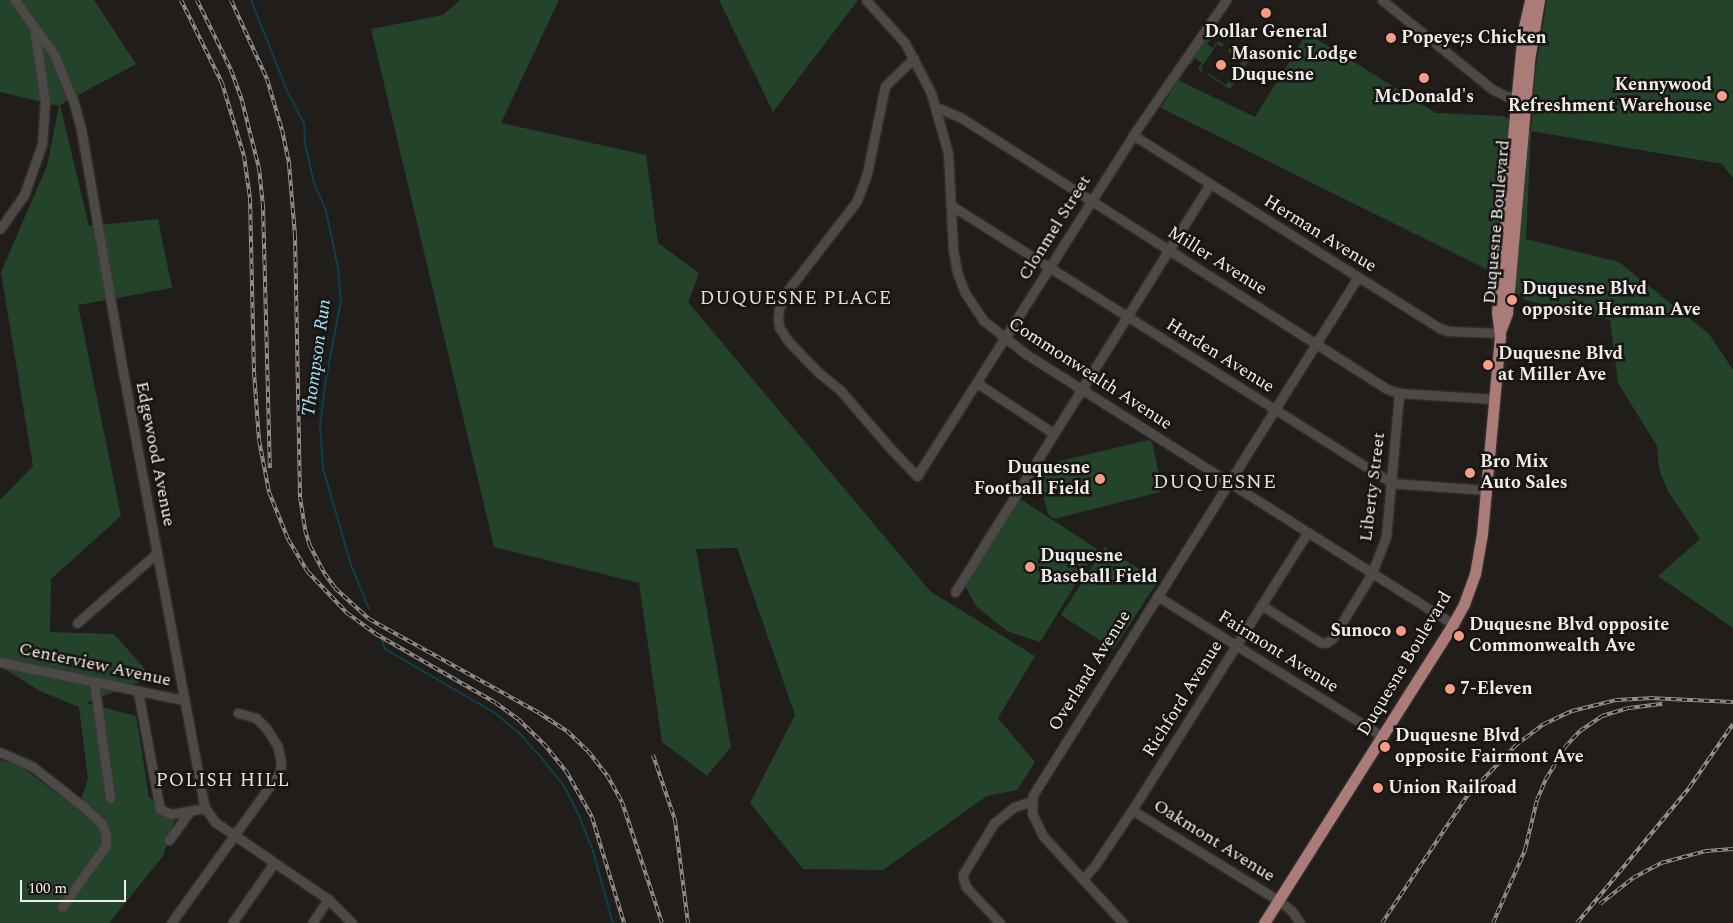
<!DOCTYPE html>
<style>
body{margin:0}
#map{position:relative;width:1733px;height:923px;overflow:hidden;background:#211d1b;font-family:Spectral,serif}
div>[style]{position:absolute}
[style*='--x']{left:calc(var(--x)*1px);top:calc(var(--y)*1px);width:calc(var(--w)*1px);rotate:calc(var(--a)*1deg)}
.green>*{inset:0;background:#23442a;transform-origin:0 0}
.stream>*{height:2px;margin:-1px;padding:0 1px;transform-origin:1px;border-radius:1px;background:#0c404e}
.roads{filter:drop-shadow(0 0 1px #3d3a38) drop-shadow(0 0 1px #3d3a38)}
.minor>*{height:9px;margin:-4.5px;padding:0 4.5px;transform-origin:4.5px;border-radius:4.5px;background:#4d4946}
.major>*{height:11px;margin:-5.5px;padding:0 5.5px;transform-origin:5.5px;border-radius:5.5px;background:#aa7b77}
.rail>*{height:4px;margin-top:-2px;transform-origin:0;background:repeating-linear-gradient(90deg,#171412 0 5.5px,#94908e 0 11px);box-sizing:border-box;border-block:1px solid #94908e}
.dots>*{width:14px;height:14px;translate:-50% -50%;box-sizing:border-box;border:2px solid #171412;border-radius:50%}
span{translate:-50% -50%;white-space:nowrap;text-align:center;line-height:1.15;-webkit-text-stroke:5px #171412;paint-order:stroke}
.poi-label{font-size:18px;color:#f0edeb;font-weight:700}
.left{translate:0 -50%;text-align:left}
.right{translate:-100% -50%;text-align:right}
.street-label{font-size:18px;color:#f0edeb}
.neighbourhood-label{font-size:19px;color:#e5e0dd;letter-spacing:1px}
.water-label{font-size:19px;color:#a1e5fb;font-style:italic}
.quarter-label{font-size:20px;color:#e5e0dd;letter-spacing:1px}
.scale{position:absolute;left:20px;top:880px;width:106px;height:22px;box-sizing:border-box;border:2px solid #f0edeb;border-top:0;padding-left:6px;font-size:15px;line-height:18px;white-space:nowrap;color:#f0edeb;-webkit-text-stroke:4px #171412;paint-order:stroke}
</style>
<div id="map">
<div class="green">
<div style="clip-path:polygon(0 0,94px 0,136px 64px,60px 105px,89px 226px,158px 219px,172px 288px,78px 305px,121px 516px,51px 579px,50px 632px,114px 634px,152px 677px,86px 703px,136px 716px,149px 797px,175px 819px,163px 856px,109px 923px,0 923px,0 760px,19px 765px,78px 809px,88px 779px,79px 707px,40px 691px,0 666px,0 500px,33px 466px,1px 272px,47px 166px,59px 106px,0 92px)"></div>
<div style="clip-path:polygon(460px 0,559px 0,501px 123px,646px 155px,658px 243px,699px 273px,688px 302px,930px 591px,1035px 656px,998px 718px,1035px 762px,1017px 790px,987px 796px,883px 870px,803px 869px,750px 803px,795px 715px,737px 548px,696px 549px,731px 747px,707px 776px,662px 742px,639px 583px,494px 547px,371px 29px,443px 15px)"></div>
<div style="clip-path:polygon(719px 0,858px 0,773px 112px)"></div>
<div style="clip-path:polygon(1547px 0,1733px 0,1733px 178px,1722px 164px,1531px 131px,1526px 239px,1619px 262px,1709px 334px,1733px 370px,1733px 628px,1658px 576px,1700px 539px,1668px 491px,1659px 469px,1657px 446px,1618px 383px,1610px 320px,1525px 300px,1490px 271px,1161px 108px,1178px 80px,1255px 117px,1307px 33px,1436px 113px,1503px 116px,1531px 131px,1535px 75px)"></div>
<div style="clip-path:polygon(1207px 33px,1213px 36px,1207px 44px,1212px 48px,1218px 41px,1224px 44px,1222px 47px,1217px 44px,1201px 68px,1203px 70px,1201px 72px,1198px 69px,1202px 63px,1195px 58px,1191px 64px,1188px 63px)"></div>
<div style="clip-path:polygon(1230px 48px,1249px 61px,1230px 89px,1208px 75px,1209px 74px,1226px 85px,1242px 61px,1228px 51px)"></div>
<div style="clip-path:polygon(1148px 440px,1152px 442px,1162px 489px,1160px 492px,1054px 519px,1048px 514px,1037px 470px,1040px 466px)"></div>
<div style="clip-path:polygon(1019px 498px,1097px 549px,1040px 642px,1007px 631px,976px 606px,964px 584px)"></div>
<div style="left:1105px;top:547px;width:63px;height:81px;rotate:33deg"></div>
</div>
<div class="stream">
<div style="--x:251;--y:0;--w:100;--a:68.3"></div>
<div style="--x:288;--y:93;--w:34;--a:62"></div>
<div style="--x:304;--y:123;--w:21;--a:87"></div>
<div style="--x:305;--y:144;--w:37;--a:77"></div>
<div style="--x:313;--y:180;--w:34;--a:67"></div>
<div style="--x:326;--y:211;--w:58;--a:78.1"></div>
<div style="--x:338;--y:268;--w:32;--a:85"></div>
<div style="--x:341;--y:300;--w:86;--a:100.7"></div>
<div style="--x:325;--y:385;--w:41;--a:97"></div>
<div style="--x:320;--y:426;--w:42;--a:85.9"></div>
<div style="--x:323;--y:468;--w:101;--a:73.9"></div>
<div style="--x:351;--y:565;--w:48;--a:67.8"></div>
<div style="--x:382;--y:640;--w:9;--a:72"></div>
<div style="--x:385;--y:649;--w:127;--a:30.2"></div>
<div style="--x:495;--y:713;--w:33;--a:40"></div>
<div style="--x:520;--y:734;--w:28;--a:48"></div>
<div style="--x:539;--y:755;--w:40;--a:51"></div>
<div style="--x:564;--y:786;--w:34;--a:63"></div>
<div style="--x:579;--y:816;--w:38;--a:68"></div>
<div style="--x:593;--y:851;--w:75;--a:74.5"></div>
</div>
<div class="roads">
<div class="minor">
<div style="--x:866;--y:0;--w:58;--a:47.8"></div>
<div style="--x:905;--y:43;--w:56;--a:62.5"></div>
<div style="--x:931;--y:93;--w:62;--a:74.2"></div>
<div style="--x:948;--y:153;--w:96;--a:87"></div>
<div style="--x:953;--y:249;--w:23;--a:80"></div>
<div style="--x:957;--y:272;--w:22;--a:69"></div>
<div style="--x:965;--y:293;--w:34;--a:56"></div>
<div style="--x:984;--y:321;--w:53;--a:38.2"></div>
<div style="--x:1026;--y:354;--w:505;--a:32.31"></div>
<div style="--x:1382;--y:0;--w:141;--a:39"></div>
<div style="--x:1492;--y:89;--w:16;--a:27"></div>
<div style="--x:1506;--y:96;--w:15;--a:4"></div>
<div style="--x:34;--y:27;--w:34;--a:53"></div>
<div style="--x:54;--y:54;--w:53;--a:67.8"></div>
<div style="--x:74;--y:103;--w:27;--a:75"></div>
<div style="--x:81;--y:129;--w:252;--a:80.2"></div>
<div style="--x:124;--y:377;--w:439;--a:79.4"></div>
<div style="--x:205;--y:808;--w:17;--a:54"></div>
<div style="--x:215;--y:822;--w:137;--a:34.3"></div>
<div style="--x:328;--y:899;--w:34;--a:45"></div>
<div style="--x:914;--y:58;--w:40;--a:136"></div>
<div style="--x:885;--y:86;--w:90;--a:101.6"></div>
<div style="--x:867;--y:174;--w:30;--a:111"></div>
<div style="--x:856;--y:202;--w:116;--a:127.7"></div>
<div style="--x:785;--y:294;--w:16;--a:112"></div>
<div style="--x:779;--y:309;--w:10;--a:96"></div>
<div style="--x:778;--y:319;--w:8;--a:83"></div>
<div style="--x:779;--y:327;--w:17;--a:57"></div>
<div style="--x:788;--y:341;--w:45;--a:45.9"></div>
<div style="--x:819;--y:373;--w:27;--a:39"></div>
<div style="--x:840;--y:390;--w:77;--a:49.2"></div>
<div style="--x:890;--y:448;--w:39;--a:46"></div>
<div style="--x:917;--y:476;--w:404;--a:-57.6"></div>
<div style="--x:1133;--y:135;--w:164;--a:-55.4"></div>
<div style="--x:936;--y:107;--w:26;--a:23"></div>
<div style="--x:960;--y:117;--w:506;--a:32.5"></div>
<div style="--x:1387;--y:389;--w:13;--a:18"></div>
<div style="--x:1399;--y:393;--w:95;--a:3.6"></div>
<div style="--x:1133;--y:135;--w:363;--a:32.2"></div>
<div style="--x:1440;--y:328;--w:9;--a:21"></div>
<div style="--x:1448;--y:331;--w:52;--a:2.2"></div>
<div style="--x:952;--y:206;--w:520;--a:32.19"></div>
<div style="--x:1392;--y:483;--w:94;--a:4.3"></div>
<div style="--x:0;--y:229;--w:42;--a:-54.8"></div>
<div style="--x:24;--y:195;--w:54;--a:-70.6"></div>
<div style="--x:42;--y:144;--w:42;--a:-85.9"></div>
<div style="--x:45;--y:102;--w:76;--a:-98.3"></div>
<div style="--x:34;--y:27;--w:33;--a:-125"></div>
<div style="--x:977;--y:383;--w:91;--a:33.3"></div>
<div style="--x:955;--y:592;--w:481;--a:-58"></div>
<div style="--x:1157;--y:596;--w:265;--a:31.9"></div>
<div style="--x:1261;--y:605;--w:70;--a:32.1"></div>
<div style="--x:1320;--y:642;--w:6;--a:9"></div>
<div style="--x:1326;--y:643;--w:7;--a:-34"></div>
<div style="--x:1332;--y:639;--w:77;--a:-58.8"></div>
<div style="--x:1372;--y:573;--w:39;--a:-69"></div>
<div style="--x:1386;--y:537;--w:145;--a:-84.8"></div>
<div style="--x:77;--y:623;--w:106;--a:-41.2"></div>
<div style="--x:0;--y:662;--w:188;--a:11.7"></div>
<div style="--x:94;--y:682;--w:117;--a:82.1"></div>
<div style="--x:138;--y:692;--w:119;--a:79.4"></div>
<div style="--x:160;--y:809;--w:12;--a:24"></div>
<div style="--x:171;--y:814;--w:35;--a:-10"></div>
<div style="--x:0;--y:752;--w:36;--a:24"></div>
<div style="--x:33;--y:767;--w:66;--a:38.3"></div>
<div style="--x:85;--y:808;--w:23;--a:43"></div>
<div style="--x:102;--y:824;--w:12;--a:70"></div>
<div style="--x:106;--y:835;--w:10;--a:90"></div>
<div style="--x:106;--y:845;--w:76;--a:125.4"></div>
<div style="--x:1132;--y:810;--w:172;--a:31.7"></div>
<div style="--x:1278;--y:900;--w:16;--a:38"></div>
<div style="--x:1291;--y:910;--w:16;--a:55"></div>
<div style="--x:169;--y:840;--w:36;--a:-54"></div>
<div style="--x:1083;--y:879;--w:18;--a:-49"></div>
<div style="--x:1095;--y:865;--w:66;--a:-56.1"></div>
<div style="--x:1132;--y:810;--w:328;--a:-57.7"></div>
<div style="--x:171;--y:923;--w:186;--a:-54.2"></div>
<div style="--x:280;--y:772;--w:9;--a:-84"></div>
<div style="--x:281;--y:763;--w:16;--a:-101"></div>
<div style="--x:278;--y:747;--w:22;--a:-122"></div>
<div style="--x:266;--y:728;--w:14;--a:-135"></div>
<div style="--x:256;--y:718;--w:19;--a:-164"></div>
<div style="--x:232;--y:923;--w:73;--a:-55"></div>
<div style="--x:312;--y:923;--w:29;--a:-56"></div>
<div style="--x:1000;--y:923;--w:50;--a:-133.4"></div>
<div style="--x:966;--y:887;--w:9;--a:-108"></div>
<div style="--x:963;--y:878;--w:4;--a:-90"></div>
<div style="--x:963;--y:874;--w:60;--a:-58.7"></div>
<div style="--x:994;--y:823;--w:26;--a:-39"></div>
<div style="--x:1014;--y:807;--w:19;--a:-18"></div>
<div style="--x:1123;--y:923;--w:118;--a:-132.6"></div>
<div style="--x:1043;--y:836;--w:25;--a:-116"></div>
<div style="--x:1032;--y:813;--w:18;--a:-87"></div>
<div style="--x:1033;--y:795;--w:612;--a:-57.9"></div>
</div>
<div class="major">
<div style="--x:1501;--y:329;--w:17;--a:-69"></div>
<div style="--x:1507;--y:313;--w:254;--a:-85"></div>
<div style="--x:1529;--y:60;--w:61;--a:-80.5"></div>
<div style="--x:1264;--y:923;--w:354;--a:-57.7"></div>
<div style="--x:1453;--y:624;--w:23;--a:-61"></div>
<div style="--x:1464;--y:604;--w:32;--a:-70"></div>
<div style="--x:1475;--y:574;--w:41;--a:-80.1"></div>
<div style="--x:1482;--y:534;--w:199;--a:-84.8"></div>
<div style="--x:1500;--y:336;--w:23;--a:-97"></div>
<div style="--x:1497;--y:313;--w:231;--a:-84.8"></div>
<div style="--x:1518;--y:83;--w:52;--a:-84.5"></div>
<div style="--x:1523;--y:31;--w:32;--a:-77"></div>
</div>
</div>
<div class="rail">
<div style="--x:181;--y:0;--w:93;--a:63.7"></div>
<div style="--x:222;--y:83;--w:76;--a:73.2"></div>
<div style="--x:244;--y:156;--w:42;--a:81.9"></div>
<div style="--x:250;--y:198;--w:174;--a:88.7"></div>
<div style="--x:254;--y:372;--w:68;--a:85.8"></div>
<div style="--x:259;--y:440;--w:53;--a:79.1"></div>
<div style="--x:269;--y:492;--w:51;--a:68"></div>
<div style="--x:288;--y:539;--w:39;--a:59"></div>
<div style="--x:308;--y:572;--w:57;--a:46.4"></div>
<div style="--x:347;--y:613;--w:36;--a:36"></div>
<div style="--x:376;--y:634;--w:138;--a:29.9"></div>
<div style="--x:496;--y:703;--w:29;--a:36"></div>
<div style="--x:519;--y:720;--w:35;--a:44"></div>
<div style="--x:544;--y:744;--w:35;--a:51"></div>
<div style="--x:566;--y:771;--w:53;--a:60.5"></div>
<div style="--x:592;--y:817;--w:111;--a:73.2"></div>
<div style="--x:197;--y:0;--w:78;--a:64.1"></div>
<div style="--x:231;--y:70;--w:33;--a:70"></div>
<div style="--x:242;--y:101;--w:69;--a:75.8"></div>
<div style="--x:259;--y:168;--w:37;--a:84"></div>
<div style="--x:263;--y:205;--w:263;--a:88.5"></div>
<div style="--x:231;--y:0;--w:87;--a:65.5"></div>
<div style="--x:267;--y:79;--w:53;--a:73.6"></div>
<div style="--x:282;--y:130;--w:35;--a:78"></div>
<div style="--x:289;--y:164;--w:71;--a:85.2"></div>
<div style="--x:295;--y:235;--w:262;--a:88.9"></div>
<div style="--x:300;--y:497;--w:33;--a:81"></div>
<div style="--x:305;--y:530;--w:17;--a:73"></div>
<div style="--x:310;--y:546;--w:32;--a:62"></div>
<div style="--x:325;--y:574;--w:17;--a:54"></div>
<div style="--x:335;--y:588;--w:46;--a:42.4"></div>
<div style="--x:369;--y:619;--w:194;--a:28.9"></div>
<div style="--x:539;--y:713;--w:33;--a:33"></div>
<div style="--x:567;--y:731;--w:29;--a:44"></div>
<div style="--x:588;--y:751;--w:31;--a:52"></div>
<div style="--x:607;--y:775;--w:31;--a:61"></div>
<div style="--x:622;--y:802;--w:127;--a:71.7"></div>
<div style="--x:653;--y:755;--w:69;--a:71.3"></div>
<div style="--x:675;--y:820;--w:104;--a:82.8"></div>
<div style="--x:1600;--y:904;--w:42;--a:-38.2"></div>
<div style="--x:1633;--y:878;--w:32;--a:-28"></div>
<div style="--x:1661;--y:863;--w:47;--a:-14.9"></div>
<div style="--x:1706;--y:851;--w:27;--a:-4"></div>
<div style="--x:1382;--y:923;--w:153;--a:-56.2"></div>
<div style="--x:1467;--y:796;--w:71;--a:-46.1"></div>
<div style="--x:1516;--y:745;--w:35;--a:-37"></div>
<div style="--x:1544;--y:724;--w:31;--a:-25"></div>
<div style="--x:1572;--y:711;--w:45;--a:-14"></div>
<div style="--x:1616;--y:700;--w:33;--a:-3"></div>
<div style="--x:1649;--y:698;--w:84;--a:2.7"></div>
<div style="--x:1493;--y:923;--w:80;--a:-66.3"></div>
<div style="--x:1525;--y:850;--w:51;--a:-76.5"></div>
<div style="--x:1537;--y:800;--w:23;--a:-67"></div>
<div style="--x:1546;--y:779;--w:37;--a:-59"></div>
<div style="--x:1565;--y:747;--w:22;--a:-47"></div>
<div style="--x:1580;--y:731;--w:27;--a:-34"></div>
<div style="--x:1602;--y:716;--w:28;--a:-17"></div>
<div style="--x:1629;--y:708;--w:34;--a:-7"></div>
<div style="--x:1577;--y:923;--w:175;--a:-50.3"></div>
<div style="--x:1689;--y:788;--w:78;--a:-55.5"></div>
</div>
<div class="dots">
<div style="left:1266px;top:13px;background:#f49e87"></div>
<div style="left:1391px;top:38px;background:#f49e87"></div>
<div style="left:1221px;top:65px;background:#f49e87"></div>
<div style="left:1424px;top:78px;background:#f49e87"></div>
<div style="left:1722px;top:96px;background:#f49e87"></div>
<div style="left:1512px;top:300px;background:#f49e87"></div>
<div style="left:1488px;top:365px;background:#f49e87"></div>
<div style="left:1470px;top:473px;background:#f49e87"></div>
<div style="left:1100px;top:479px;background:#f49e87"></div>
<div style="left:1030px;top:567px;background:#f49e87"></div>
<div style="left:1401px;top:631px;background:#f49e87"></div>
<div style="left:1459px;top:636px;background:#f49e87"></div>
<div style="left:1450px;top:689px;background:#f49e87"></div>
<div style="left:1385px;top:747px;background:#f49e87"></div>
<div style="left:1378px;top:788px;background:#f49e87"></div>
</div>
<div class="poi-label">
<span style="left:1266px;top:32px">Dollar General</span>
<span class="left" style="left:1401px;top:38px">Popeye;s Chicken</span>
<span class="left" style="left:1231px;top:65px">Masonic Lodge<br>Duquesne</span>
<span class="right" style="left:1712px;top:96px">Kennywood<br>Refreshment Warehouse</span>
<span style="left:1424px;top:97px">McDonald's</span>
<span class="left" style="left:1522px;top:300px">Duquesne Blvd<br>opposite Herman Ave</span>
<span class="left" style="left:1498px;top:365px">Duquesne Blvd<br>at Miller Ave</span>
<span class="left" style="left:1480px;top:473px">Bro Mix<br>Auto Sales</span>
<span class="right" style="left:1090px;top:479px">Duquesne<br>Football Field</span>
<span class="left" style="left:1040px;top:567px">Duquesne<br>Baseball Field</span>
<span class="left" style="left:1469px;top:636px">Duquesne Blvd opposite<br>Commonwealth Ave</span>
<span class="right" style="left:1391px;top:631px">Sunoco</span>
<span class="left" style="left:1460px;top:689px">7-Eleven</span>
<span class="left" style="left:1395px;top:747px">Duquesne Blvd<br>opposite Fairmont Ave</span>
<span class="left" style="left:1388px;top:788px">Union Railroad</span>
</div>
<div class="street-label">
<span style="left:1497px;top:222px;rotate:-85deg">Duquesne Boulevard</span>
<span style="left:1055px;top:228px;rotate:-58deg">Clonmel Street</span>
<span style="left:1320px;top:234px;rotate:32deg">Herman Avenue</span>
<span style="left:1217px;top:261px;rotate:32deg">Miller Avenue</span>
<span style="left:1220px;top:356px;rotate:32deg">Harden Avenue</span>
<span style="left:1090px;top:374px;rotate:33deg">Commonwealth Avenue</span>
<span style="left:155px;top:454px;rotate:79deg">Edgewood Avenue</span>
<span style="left:1373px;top:487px;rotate:-83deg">Liberty Street</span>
<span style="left:1278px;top:652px;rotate:32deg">Fairmont Avenue</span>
<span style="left:1405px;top:664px;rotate:-59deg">Duquesne Boulevard</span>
<span style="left:95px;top:665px;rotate:12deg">Centerview Avenue</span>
<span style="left:1090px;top:671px;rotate:-58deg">Overland Avenue</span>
<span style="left:1183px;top:699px;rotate:-58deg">Richford Avenue</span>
<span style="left:1214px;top:841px;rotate:32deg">Oakmont Avenue</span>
</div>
<div class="neighbourhood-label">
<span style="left:796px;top:299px">DUQUESNE PLACE</span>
<span style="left:223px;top:781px">POLISH HILL</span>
</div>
<div class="water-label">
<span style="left:317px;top:358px;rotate:-82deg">Thompson Run</span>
</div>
<div class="quarter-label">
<span style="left:1215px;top:482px">DUQUESNE</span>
</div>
<div class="scale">100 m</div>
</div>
